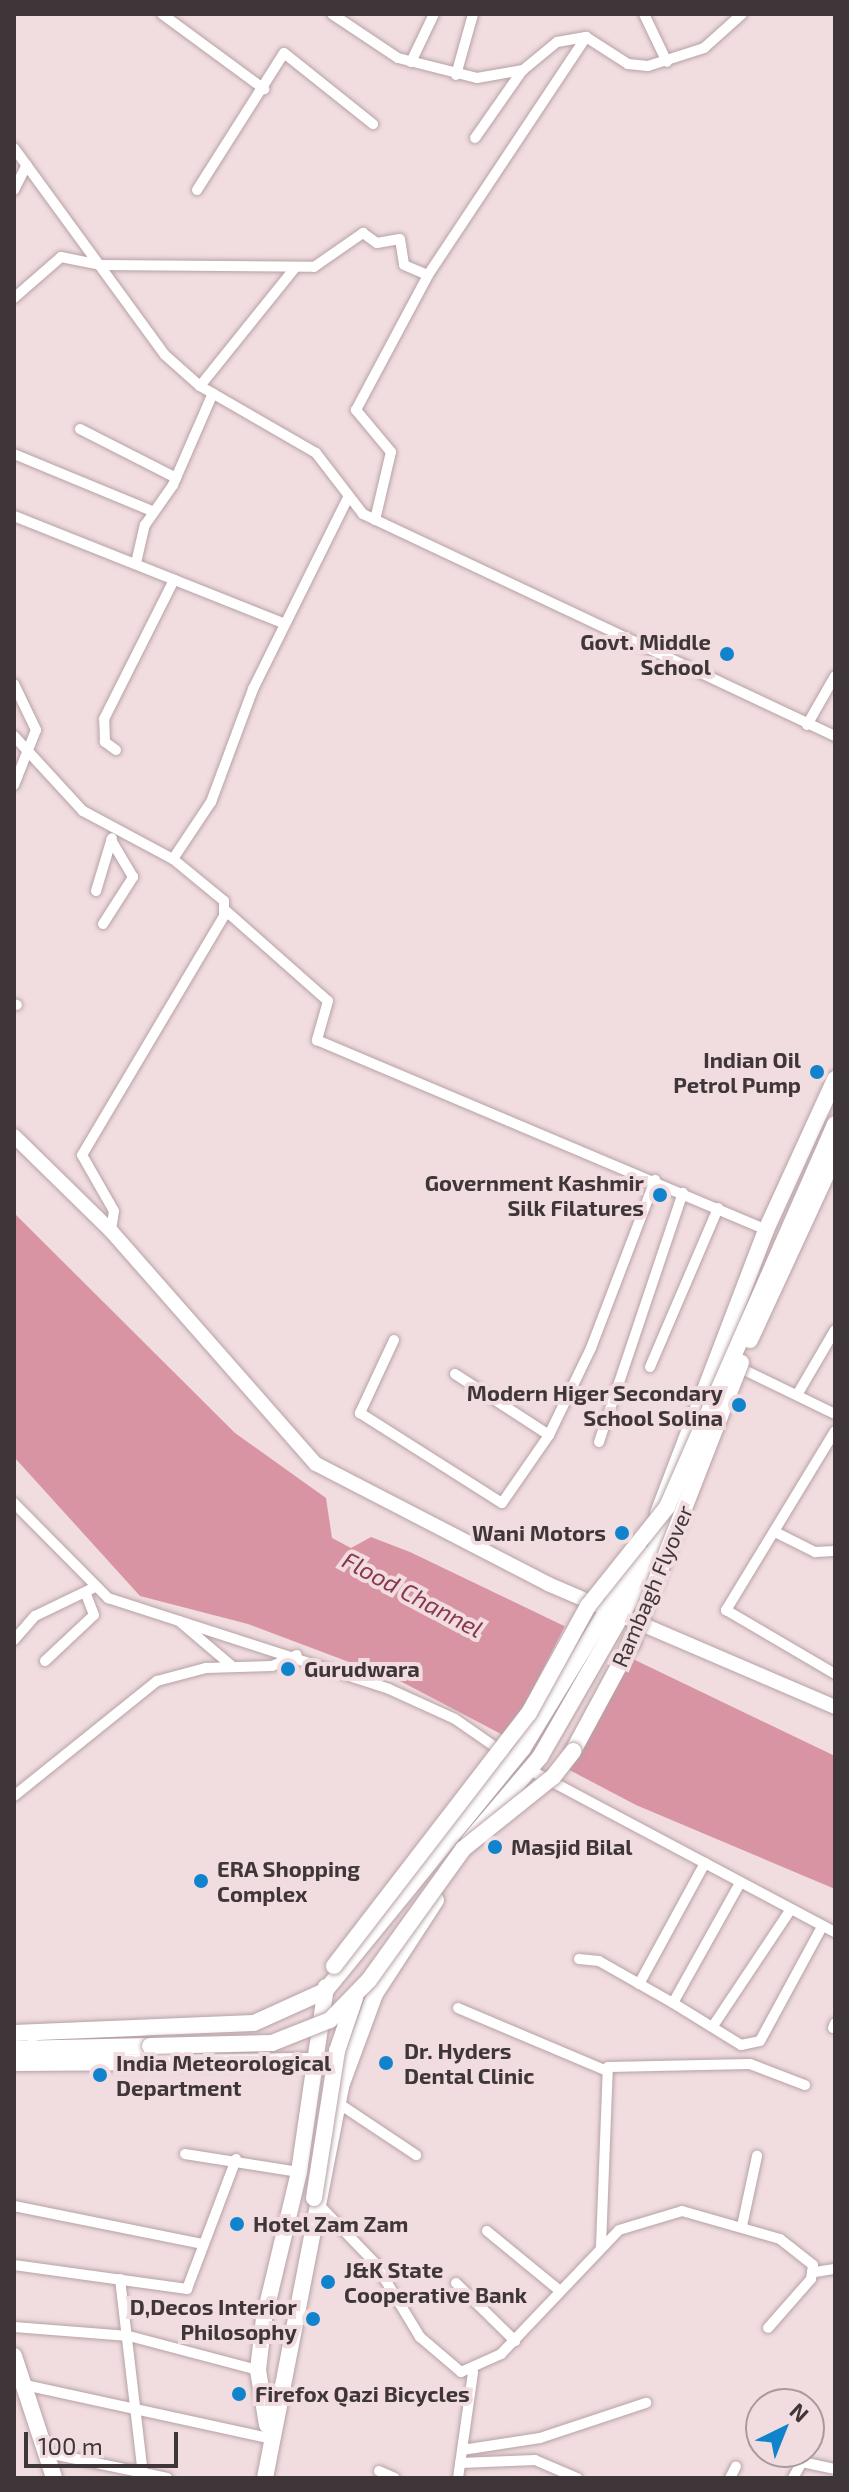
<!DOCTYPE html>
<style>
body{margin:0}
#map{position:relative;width:849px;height:2492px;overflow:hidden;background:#f1dce0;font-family:"Exo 2",sans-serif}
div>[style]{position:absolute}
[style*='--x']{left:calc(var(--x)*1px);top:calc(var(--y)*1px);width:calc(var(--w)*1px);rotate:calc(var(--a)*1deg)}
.water>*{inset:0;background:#d994a3}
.pier>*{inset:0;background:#f1dce0;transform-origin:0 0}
.roads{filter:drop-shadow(0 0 2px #b6a2a5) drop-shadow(0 0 2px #b6a2a5)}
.street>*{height:10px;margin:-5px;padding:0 5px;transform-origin:5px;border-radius:5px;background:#fff}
.secondary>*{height:14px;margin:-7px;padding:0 7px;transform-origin:7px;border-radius:7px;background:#fff}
.primary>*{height:16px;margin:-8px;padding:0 8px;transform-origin:8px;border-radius:8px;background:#fff}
.bridges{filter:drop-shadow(0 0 2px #b6a2a5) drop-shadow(0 0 2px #b6a2a5)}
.primary-bridge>*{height:16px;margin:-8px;padding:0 8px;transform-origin:8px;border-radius:8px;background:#fff}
.dots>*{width:22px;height:22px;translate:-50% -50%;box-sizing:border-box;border:4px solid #f1dce0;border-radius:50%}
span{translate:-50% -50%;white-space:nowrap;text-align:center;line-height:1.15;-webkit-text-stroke:8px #f1dce0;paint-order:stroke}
.poi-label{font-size:22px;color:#3e3638;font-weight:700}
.right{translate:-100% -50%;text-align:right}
.left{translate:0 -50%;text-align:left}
.street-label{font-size:22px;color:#3e3638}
.water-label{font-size:24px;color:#89374e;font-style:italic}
.frame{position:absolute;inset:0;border:16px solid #3e3638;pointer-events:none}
.north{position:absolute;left:745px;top:2388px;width:80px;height:80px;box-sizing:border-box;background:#f1dce0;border:2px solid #a99a9d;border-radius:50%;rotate:43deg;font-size:22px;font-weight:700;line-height:32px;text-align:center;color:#3e3638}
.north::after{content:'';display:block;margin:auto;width:28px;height:36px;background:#1083cc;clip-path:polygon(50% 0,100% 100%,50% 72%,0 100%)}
.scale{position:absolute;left:24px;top:2432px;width:154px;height:36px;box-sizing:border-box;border:4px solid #3e3638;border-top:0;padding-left:10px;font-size:24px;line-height:28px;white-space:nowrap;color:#3e3638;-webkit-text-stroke:6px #f1dce0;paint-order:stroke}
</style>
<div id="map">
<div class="water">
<div style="clip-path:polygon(14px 1213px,235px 1433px,326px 1498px,332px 1538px,351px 1548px,371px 1537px,410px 1552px,835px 1756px,835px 1889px,636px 1805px,402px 1682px,248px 1624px,140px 1596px,14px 1457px)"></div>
</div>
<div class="pier">
<div style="left:568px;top:1620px;width:69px;height:137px;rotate:27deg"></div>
</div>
<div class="roads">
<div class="street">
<div style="--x:162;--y:14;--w:127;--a:36.3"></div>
<div style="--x:332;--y:14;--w:79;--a:33.7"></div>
<div style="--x:398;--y:58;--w:81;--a:14.2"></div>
<div style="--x:477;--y:78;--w:47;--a:-9.9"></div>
<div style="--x:523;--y:70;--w:44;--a:-39.5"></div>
<div style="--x:557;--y:42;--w:29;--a:-10"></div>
<div style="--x:644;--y:14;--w:53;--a:64.4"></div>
<div style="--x:411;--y:62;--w:53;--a:-64.4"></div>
<div style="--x:456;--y:75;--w:63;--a:-74.4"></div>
<div style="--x:475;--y:138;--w:82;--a:-55"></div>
<div style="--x:14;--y:148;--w:256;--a:53.9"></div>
<div style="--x:165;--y:355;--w:47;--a:41.5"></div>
<div style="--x:200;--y:386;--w:134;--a:30"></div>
<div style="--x:316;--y:453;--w:77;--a:52.4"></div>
<div style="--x:363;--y:514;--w:522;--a:25.19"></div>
<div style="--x:14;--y:190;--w:28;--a:-63"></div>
<div style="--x:197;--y:190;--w:162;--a:-57.6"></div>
<div style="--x:284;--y:53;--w:114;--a:38.6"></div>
<div style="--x:14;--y:298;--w:62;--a:-41.1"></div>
<div style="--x:61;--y:257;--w:41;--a:11.3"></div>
<div style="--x:101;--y:265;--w:213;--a:0.5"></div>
<div style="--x:314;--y:267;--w:60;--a:-34.8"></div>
<div style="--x:363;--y:233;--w:17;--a:36"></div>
<div style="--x:377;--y:243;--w:23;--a:-10"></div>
<div style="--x:400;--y:239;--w:26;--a:81"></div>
<div style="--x:404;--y:265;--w:26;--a:23"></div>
<div style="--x:200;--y:386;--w:151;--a:-51.2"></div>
<div style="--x:80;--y:429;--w:108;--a:27"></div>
<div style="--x:14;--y:454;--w:149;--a:22.4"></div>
<div style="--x:14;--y:516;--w:289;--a:21.7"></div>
<div style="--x:375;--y:520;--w:70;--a:-76.8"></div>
<div style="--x:391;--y:452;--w:55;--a:-129.8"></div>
<div style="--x:356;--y:410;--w:153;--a:-61.9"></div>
<div style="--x:428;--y:275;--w:286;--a:-56.4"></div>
<div style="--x:586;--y:37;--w:50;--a:32.7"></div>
<div style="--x:628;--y:64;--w:20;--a:6"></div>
<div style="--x:648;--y:66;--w:59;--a:-17.8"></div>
<div style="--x:704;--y:48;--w:51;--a:-41.8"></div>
<div style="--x:136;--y:563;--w:39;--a:-77"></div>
<div style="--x:145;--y:525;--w:49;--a:-55"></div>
<div style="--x:173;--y:485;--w:100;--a:-66.5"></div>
<div style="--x:14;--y:684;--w:51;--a:64.4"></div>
<div style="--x:36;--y:730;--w:59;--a:111.8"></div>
<div style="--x:807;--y:725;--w:56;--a:-60.3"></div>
<div style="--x:14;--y:736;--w:102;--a:47.4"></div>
<div style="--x:83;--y:811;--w:102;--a:28.1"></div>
<div style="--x:173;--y:859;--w:66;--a:39.5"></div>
<div style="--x:224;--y:901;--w:15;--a:90"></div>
<div style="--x:224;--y:916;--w:278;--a:120.7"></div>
<div style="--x:82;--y:1155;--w:64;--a:60.3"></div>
<div style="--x:114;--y:1211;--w:20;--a:99"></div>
<div style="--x:116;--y:750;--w:14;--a:-144"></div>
<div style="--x:105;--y:742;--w:23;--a:-92"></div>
<div style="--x:104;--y:719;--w:156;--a:-63.3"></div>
<div style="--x:173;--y:859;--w:69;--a:-56.3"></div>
<div style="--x:211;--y:802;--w:121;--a:-69.6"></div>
<div style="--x:253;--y:689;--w:213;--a:-63.6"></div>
<div style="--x:96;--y:891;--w:55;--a:-73.2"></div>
<div style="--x:225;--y:910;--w:137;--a:41.5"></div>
<div style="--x:328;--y:1001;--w:41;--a:105.8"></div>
<div style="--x:317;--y:1040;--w:488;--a:22.9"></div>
<div style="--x:103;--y:924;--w:56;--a:-57.4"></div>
<div style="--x:133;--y:877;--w:43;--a:-120.7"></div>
<div style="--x:14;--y:1004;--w:3;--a:18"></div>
<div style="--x:394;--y:1340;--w:81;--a:115"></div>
<div style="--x:360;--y:1413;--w:168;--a:32.4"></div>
<div style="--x:502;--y:1503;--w:83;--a:-55.3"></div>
<div style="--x:549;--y:1435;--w:97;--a:-64.2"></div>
<div style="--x:591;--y:1348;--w:180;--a:-69.1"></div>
<div style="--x:736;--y:1366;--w:110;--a:25.9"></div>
<div style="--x:650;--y:1367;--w:173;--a:-66.8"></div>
<div style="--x:455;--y:1374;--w:112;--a:33"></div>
<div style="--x:797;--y:1395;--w:75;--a:-59.7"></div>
<div style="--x:835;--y:1431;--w:210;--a:121.3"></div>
<div style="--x:726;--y:1610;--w:126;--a:30.4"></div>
<div style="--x:599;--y:1442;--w:263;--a:-71.4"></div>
<div style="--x:14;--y:1503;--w:134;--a:45.3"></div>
<div style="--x:108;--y:1598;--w:295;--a:17.9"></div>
<div style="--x:389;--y:1689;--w:72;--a:24.4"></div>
<div style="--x:455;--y:1719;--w:60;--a:34.8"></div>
<div style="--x:775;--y:1532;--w:45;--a:26.6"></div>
<div style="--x:815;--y:1552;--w:20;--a:-3"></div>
<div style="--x:179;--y:1621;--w:71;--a:40.4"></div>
<div style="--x:14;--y:1640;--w:32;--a:-49"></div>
<div style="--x:35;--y:1616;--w:64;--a:-25.8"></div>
<div style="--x:45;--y:1661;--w:67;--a:-43.2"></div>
<div style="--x:94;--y:1615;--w:22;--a:-111"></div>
<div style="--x:530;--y:1770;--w:345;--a:28"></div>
<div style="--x:14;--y:1796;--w:184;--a:-38.8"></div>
<div style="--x:157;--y:1681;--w:51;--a:-14.9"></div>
<div style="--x:206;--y:1668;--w:66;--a:-1.7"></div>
<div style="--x:272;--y:1666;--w:27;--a:-24"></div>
<div style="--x:740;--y:1883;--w:137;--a:119.2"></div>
<div style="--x:673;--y:2003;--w:80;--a:31.7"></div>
<div style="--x:741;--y:2045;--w:19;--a:-12"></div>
<div style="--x:760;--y:2041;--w:130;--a:-61.5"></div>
<div style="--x:579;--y:1959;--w:20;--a:6"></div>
<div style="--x:599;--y:1961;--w:85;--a:29.6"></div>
<div style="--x:639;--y:1984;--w:138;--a:-61.4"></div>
<div style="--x:458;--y:2008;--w:162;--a:22.9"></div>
<div style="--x:713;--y:2026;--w:137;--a:-56.3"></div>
<div style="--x:833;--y:2028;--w:5;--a:-68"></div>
<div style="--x:338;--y:2103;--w:94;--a:33.7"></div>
<div style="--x:185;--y:2154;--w:115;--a:9"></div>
<div style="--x:14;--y:2206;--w:193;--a:11.4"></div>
<div style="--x:321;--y:2207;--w:78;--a:46"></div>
<div style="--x:375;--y:2263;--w:87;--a:58.7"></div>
<div style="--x:420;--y:2337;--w:54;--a:40.5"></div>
<div style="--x:461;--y:2372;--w:44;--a:-24.2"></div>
<div style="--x:501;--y:2354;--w:171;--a:-46.4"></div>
<div style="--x:619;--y:2230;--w:66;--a:-16.8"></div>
<div style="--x:682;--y:2211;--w:102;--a:15.9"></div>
<div style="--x:780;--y:2239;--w:42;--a:38.2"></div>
<div style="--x:813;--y:2265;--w:14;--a:98"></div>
<div style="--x:811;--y:2279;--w:65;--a:131.3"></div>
<div style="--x:742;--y:2226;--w:72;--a:-77.9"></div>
<div style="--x:487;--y:2231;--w:94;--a:39.4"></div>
<div style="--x:601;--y:2246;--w:179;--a:-87.8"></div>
<div style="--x:608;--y:2067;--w:142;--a:-1.2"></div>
<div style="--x:750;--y:2064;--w:59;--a:20.9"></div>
<div style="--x:14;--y:2265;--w:175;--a:7.9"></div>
<div style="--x:187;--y:2289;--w:139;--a:-69.3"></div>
<div style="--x:815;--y:2272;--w:20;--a:-9"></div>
<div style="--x:120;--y:2279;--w:196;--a:83.3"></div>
<div style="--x:456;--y:2283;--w:83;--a:44.5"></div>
<div style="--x:14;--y:2327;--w:115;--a:4.5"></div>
<div style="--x:129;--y:2336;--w:133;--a:14.8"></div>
<div style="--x:25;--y:2385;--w:250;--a:12.3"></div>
<div style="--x:462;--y:2450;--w:79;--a:-8.7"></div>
<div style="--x:540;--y:2438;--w:112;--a:-18.3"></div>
<div style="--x:43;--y:2452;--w:127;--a:11.8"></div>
<div style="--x:460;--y:2463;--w:75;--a:-2.3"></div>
<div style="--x:535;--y:2460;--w:46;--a:23.2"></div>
<div style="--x:379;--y:2471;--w:17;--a:24"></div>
<div style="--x:458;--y:2478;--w:107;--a:-81.9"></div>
<div style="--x:730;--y:2478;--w:13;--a:-63"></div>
<div style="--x:793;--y:2478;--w:18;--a:-61"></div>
<div style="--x:802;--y:2462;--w:34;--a:12"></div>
</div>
<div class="secondary">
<div style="--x:14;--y:1136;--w:136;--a:44.4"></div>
<div style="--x:111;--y:1231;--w:310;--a:48.7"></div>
<div style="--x:316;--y:1464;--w:261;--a:27.3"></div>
<div style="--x:548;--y:1584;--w:312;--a:23.2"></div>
</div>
<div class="primary">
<div style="--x:658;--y:1513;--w:303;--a:-69.1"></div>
<div style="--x:766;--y:1230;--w:166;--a:-65.4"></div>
<div style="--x:573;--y:1751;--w:124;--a:-61.6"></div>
<div style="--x:469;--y:1841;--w:110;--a:-49.8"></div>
<div style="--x:540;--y:1757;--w:193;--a:-60.1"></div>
<div style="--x:636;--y:1590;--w:102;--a:-64.9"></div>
<div style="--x:14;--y:2033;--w:240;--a:-2.4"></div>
<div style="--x:254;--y:2023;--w:78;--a:-24.3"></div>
<div style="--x:325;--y:1991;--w:313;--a:-50.8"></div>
<div style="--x:523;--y:1748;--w:228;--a:-58.6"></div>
<div style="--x:32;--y:2047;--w:28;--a:23"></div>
<div style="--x:14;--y:2049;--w:136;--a:-1.3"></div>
<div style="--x:14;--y:2063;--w:300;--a:-0.4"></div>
<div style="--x:14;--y:2356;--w:128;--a:71.8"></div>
<div style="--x:267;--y:2425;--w:56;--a:-99.3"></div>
<div style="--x:258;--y:2370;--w:52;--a:-83.4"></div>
<div style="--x:264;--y:2318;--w:150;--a:-76.5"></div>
<div style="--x:299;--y:2172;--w:187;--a:-81.7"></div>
<div style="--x:265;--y:2478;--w:399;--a:-79"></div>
<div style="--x:341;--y:2086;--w:98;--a:-69.7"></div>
<div style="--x:375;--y:1994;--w:112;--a:-57"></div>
</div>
</div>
<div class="bridges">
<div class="primary-bridge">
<div style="--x:750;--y:1340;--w:203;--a:-65.2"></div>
<div style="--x:632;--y:1642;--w:300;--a:-68.7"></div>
<div style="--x:334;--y:1966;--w:319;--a:-52.4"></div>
<div style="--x:529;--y:1713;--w:122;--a:-61.1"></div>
<div style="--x:588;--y:1606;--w:127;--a:-51.4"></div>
<div style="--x:667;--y:1507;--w:418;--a:-66.3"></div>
<div style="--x:150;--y:2046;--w:122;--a:-1.4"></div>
<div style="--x:272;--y:2043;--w:62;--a:-21.6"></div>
<div style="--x:330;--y:2020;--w:56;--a:-45.7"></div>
<div style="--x:369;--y:1980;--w:161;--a:-54.3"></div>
<div style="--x:463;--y:1849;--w:115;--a:-38.7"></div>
<div style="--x:553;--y:1777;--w:33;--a:-52"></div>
<div style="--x:314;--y:2198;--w:149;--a:-81.1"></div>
<div style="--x:337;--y:2051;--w:56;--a:-71.2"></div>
</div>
</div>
<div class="dots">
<div style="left:727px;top:654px;background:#1083cc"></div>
<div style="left:817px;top:1072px;background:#1083cc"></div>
<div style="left:660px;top:1195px;background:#1083cc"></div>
<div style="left:739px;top:1405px;background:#1083cc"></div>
<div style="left:622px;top:1533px;background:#1083cc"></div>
<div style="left:288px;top:1669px;background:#1083cc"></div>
<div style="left:495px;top:1847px;background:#1083cc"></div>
<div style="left:201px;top:1881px;background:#1083cc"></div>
<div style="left:386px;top:2063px;background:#1083cc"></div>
<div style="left:100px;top:2075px;background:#1083cc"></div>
<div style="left:237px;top:2224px;background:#1083cc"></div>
<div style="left:328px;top:2282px;background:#1083cc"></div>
<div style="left:313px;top:2319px;background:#1083cc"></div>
<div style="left:239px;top:2394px;background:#1083cc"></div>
</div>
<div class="poi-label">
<span class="right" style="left:711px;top:654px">Govt. Middle<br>School</span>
<span class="right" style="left:801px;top:1072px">Indian Oil<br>Petrol Pump</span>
<span class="right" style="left:644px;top:1195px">Government Kashmir<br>Silk Filatures</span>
<span class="right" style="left:723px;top:1405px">Modern Higer Secondary<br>School Solina</span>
<span class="right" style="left:606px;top:1533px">Wani Motors</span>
<span class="left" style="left:304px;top:1669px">Gurudwara</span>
<span class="left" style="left:511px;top:1847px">Masjid Bilal</span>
<span class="left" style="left:217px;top:1881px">ERA Shopping<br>Complex</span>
<span class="left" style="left:404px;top:2063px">Dr. Hyders<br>Dental Clinic</span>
<span class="left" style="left:116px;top:2075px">India Meteorological<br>Department</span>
<span class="left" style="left:253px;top:2224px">Hotel Zam Zam</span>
<span class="left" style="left:344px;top:2282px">J&amp;K State<br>Cooperative Bank</span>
<span class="right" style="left:297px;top:2319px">D,Decos Interior<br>Philosophy</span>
<span class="left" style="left:255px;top:2394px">Firefox Qazi Bicycles</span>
</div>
<div class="street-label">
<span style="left:652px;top:1586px;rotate:-67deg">Rambagh Flyover</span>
</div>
<div class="water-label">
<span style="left:413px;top:1594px;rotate:28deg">Flood Channel</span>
</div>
<div class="frame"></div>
<div class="north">N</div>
<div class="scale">100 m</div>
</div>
